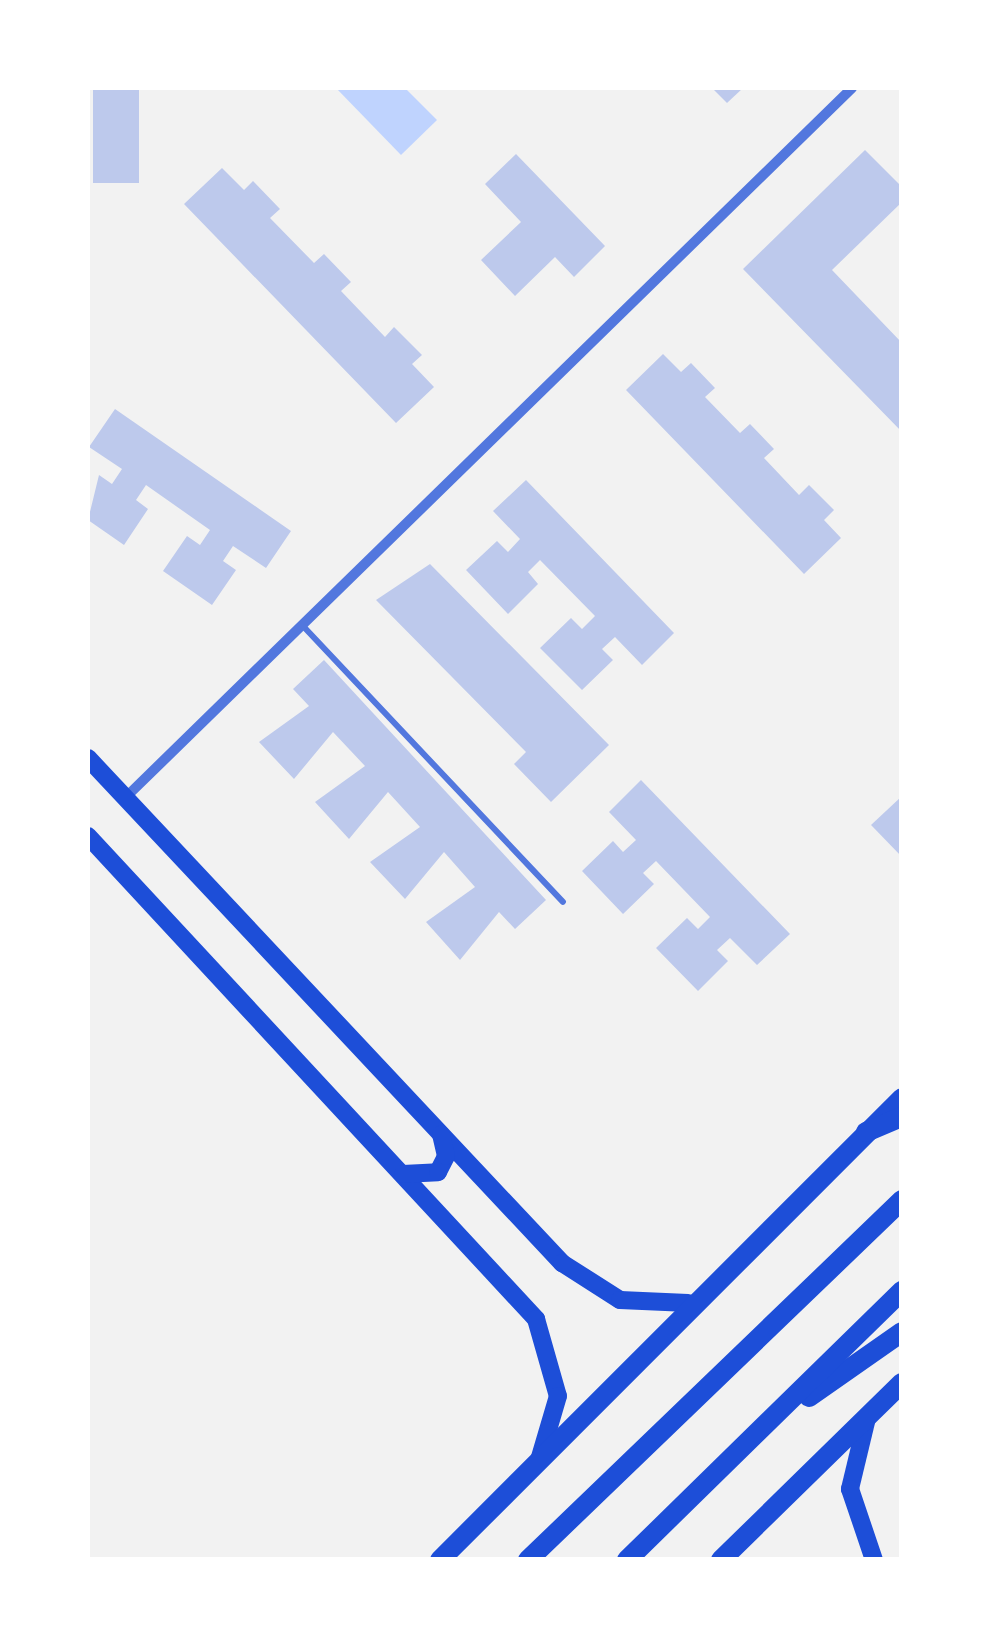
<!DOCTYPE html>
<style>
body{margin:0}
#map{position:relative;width:989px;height:1647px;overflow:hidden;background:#f2f2f2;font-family:Raleway,sans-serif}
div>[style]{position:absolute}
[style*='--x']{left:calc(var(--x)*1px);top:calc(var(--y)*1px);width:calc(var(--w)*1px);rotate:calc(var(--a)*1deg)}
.water>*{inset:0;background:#bfd3fe}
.building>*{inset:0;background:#bdc9ec;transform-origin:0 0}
.service>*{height:6px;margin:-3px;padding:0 3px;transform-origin:3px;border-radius:3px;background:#5277de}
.minor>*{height:10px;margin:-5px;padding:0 5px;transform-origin:5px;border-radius:5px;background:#5277de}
.secondary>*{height:18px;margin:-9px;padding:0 9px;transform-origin:9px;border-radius:9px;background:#1d4ed8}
.primary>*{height:20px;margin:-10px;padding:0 10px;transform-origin:10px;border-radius:10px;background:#1d4ed8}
.trunk>*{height:20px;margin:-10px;padding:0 10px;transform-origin:10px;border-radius:10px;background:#1d4ed8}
span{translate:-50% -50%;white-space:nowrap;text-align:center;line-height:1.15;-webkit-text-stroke:10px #fff;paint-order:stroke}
.frame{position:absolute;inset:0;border:90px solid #fff;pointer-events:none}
</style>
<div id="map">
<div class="water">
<div style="clip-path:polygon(336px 88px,405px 88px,437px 120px,401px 155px)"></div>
</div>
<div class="building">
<div style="left:93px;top:88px;width:46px;height:95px"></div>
<div style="clip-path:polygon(712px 88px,743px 88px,727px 103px)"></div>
<div style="clip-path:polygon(865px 150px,902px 187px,902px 202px,832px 270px,902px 343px,902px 432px,743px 269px)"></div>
<div style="clip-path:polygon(516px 154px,605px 246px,574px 277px,555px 257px,515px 296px,481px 260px,521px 222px,485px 184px)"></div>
<div style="clip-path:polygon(222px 168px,244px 190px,253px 181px,280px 209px,270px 218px,314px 263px,324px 254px,351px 282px,341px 291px,385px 337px,394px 327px,422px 355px,412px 364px,434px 387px,396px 423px,184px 204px)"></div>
<div style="clip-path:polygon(663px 354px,681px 372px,691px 363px,715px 388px,705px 397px,740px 433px,750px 424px,774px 449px,764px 458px,799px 495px,809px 485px,834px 510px,824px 520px,841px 538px,804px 574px,626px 390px)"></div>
<div style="clip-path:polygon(115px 409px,291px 531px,266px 568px,233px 546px,223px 561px,236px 570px,212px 605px,163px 571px,187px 536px,200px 545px,210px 530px,146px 485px,136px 500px,148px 509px,124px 545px,88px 520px,99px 475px,112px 484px,122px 469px,89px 447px)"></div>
<div style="clip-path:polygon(526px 480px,674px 633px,642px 665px,615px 637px,602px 649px,613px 660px,582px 690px,540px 648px,571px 618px,582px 629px,595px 616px,540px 560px,528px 572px,538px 584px,508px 614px,466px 570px,497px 541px,508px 552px,520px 539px,493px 511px)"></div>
<div style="clip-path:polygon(430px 564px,609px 745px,551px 802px,514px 764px,526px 752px,376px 600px)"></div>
<div style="clip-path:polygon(324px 660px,546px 900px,515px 929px,499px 912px,460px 960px,426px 922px,475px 887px,444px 852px,405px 899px,370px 862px,420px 827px,388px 792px,349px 839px,315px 802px,365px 766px,333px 732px,294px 779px,259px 742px,309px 706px,293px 689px)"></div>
<div style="clip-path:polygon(641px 780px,790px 934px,757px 965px,730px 938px,717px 950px,728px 961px,698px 991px,656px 948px,687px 918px,698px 929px,710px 917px,656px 861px,643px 873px,654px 884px,623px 914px,582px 871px,613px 841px,623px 852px,636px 840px,609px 812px)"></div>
<div style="clip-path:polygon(902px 796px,902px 857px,871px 825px)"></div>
</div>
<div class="service">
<div style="--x:303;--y:626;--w:379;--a:46.7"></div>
</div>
<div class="minor">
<div style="--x:125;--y:798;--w:1016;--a:-44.32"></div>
</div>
<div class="secondary">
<div style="--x:88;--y:758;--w:693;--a:46.81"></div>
<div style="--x:562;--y:1263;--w:69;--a:32.5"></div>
<div style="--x:620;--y:1300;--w:68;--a:2.5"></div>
<div style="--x:88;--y:836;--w:659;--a:47.15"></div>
<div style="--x:536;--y:1319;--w:80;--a:74.1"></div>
<div style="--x:558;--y:1396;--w:64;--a:106.4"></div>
<div style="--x:403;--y:1174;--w:35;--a:-3"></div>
<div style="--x:438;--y:1172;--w:18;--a:-63"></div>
<div style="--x:446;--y:1156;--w:22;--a:-103"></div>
<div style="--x:867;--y:1418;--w:73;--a:103.5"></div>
<div style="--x:850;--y:1489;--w:75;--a:71.3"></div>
</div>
<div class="primary">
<div style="--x:440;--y:1560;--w:653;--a:-45"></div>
<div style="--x:721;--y:1560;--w:253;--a:-44.4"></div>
</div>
<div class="trunk">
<div style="--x:866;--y:1132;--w:39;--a:-23"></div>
<div style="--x:809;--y:1397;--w:113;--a:-35"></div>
<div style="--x:528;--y:1560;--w:519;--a:-43.91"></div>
<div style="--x:627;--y:1560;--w:385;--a:-44.4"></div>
</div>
<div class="frame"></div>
</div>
